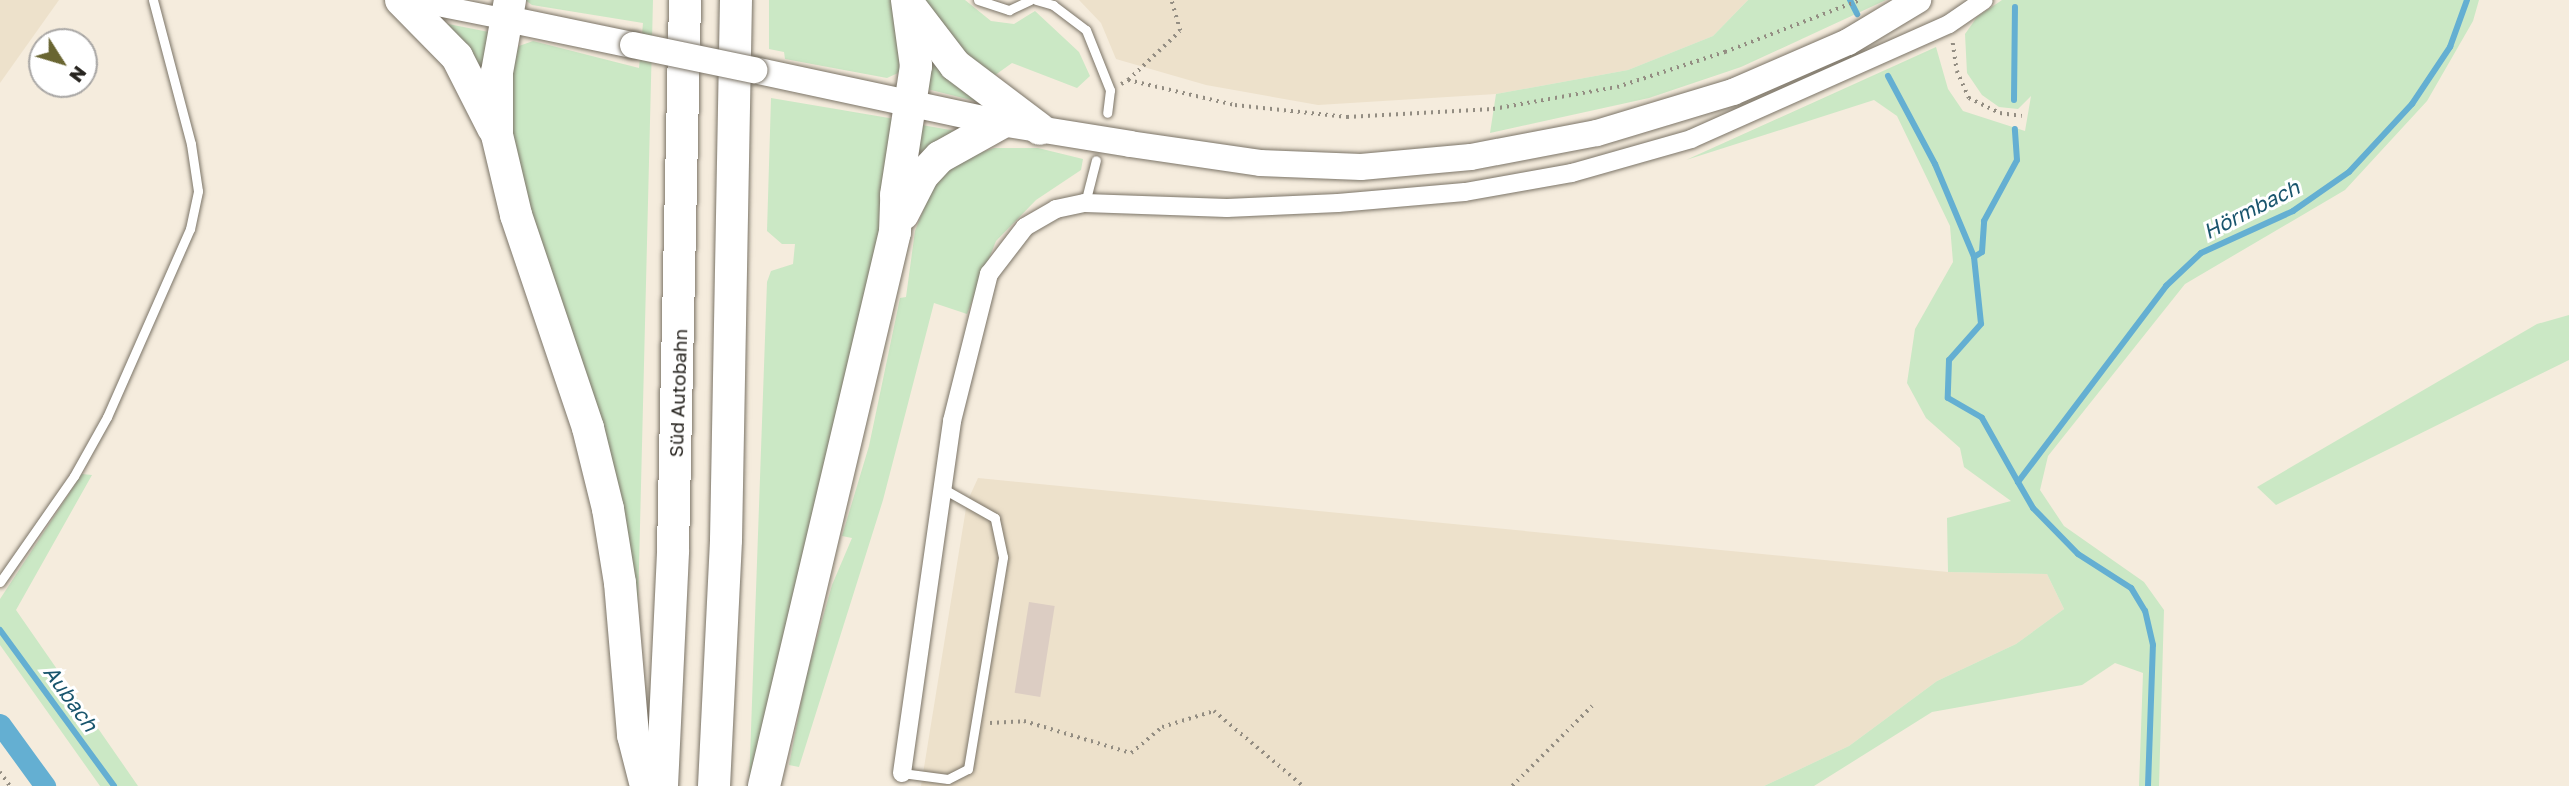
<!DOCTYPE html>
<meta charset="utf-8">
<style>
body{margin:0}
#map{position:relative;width:2569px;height:786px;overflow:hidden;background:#f5ecdd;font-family:"Golos Text",sans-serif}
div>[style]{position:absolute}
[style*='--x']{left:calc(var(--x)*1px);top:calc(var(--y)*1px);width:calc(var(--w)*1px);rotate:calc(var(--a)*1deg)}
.built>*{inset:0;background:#ede1cb}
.green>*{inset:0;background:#cbe8c5}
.stream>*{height:6px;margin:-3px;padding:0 3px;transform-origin:3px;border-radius:3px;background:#64afd2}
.canal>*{height:21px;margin:-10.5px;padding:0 10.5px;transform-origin:10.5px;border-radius:10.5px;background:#64afd2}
.building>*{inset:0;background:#dccdc3;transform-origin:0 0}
.path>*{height:3.5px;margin-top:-1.75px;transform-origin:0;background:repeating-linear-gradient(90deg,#938d82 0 2px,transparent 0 7px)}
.roads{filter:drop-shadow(0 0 2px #7b7467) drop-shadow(0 0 2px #7b7467)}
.service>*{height:9px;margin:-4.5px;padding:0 4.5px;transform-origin:4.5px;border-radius:4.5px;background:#fff}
.minor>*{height:18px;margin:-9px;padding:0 9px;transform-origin:9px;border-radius:9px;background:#fff}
.tertiary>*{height:21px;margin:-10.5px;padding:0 10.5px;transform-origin:10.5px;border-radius:10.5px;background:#fff}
.primary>*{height:26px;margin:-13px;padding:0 13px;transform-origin:13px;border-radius:13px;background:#fff}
.motorway>*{height:32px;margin:-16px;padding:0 16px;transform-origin:16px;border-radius:16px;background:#fff}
.bridges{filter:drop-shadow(0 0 2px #7b7467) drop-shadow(0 0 2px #7b7467)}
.primary-bridge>*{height:26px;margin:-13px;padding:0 13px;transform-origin:13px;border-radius:13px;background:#fff}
span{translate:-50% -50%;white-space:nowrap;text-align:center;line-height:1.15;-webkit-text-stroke:6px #fff;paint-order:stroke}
.street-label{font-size:19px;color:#27241f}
.water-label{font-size:21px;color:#19556d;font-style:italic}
.north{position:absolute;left:28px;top:28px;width:70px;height:70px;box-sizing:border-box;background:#fff;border:2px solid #a9a7a5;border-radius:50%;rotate:127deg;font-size:19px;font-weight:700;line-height:28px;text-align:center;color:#27241f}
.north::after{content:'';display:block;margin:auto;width:24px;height:32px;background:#696531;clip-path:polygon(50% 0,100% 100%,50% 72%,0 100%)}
</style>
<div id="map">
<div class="built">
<div style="clip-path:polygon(0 0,59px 0,0 83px)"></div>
<div style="clip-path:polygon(1079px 0,1748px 0,1713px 36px,1628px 70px,1496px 94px,1318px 105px,1206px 85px,1116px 59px,1101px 23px)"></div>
<div style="clip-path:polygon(978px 478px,1948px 572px,2047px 574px,2064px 609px,2016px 644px,1937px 681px,1849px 746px,1764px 786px,921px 786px,967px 502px)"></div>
</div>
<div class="green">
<div style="clip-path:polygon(525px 0,653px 0,638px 607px,533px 236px,510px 131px,512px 59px,519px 46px,533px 41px,639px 68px,643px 23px,532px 5px)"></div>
<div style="clip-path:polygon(769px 0,894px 0,904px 60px,898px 73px,887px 78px,785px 59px,784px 52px,769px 49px)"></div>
<div style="clip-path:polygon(925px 0,965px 0,991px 21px,1014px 24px,1035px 11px,1079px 52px,1090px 76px,1077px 88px,1012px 63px,991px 78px,935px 21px)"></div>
<div style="clip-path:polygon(1748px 0,1886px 0,1741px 67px,1649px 98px,1490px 133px,1496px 94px,1628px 70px,1713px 36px)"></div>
<div style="clip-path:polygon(2002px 0,2479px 0,2473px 21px,2427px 101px,2345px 190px,2185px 284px,2048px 456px,2040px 490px,2064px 526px,2144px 582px,2164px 610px,2159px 786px,2139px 786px,2143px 673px,2115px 663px,2082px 685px,1932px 712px,1814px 786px,1764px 786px,1849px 746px,1937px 681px,2016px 644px,2064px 609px,2047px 574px,1948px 572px,1947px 518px,2011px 501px,1964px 467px,1960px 448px,1926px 418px,1907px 383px,1915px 329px,1953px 262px,1950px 226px,1897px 116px,1874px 100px,1686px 160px,1936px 47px,1948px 89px,1963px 111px,2025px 131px,2031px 96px,2018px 109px,1999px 107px,1982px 95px,1967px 73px,1965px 34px,1977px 17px)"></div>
<div style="clip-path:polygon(438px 22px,494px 33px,487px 91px)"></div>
<div style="clip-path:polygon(934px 53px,979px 102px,927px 89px,926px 60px)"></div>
<div style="clip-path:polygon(771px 98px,895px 119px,901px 131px,800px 590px,749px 786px,767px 282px,771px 271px,793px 264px,795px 244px,782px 244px,767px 231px)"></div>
<div style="clip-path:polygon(922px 125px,956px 131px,909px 179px)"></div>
<div style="clip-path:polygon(994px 148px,1038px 148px,1083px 159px,1081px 170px,1036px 200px,996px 241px,967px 314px,934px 303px,883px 500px,799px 767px,789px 765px,806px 677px,832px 585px,852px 538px,842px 536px,869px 446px,900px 298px,906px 297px,915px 231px,931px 191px,946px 173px,962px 159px)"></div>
<div style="clip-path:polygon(2569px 315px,2569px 360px,2276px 505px,2257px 487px,2537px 324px)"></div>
<div style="clip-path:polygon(82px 474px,92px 475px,16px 610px,138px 786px,100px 786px,0 645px,0 599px)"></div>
</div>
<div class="stream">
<div style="--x:1850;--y:0;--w:16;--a:63"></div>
<div style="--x:1888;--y:76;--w:100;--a:61.9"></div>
<div style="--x:1935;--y:164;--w:101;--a:67.2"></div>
<div style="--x:1974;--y:257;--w:67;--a:84"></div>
<div style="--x:1981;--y:324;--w:48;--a:131.6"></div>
<div style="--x:1949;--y:360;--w:38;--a:92"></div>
<div style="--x:1948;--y:398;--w:39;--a:30"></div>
<div style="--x:1982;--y:418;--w:73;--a:60.6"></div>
<div style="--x:2014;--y:100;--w:93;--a:-89.4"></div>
<div style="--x:1974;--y:257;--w:9;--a:-32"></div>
<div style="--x:1982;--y:252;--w:31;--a:-86"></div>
<div style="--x:1984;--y:221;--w:69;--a:-61.6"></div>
<div style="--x:2017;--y:160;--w:31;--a:-94"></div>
<div style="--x:0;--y:630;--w:193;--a:53.8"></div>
<div style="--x:2148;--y:786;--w:141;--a:-88"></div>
<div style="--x:2153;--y:645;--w:35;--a:-103"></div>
<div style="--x:2145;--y:611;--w:27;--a:-121"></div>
<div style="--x:2131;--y:588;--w:63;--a:-147.3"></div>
<div style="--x:2078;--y:554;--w:64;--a:-134.4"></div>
<div style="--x:2033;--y:508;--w:30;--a:-120"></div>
<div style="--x:2018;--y:482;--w:246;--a:-52.9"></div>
<div style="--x:2166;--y:286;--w:48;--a:-43.3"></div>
<div style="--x:2201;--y:253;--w:101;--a:-24.5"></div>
<div style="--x:2293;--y:211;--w:68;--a:-34.9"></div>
<div style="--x:2349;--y:172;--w:93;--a:-47.2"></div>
<div style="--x:2412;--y:104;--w:69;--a:-56.3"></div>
<div style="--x:2450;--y:47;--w:50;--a:-70.1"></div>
</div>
<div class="canal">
<div style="--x:0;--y:724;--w:77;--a:54"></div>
</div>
<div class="building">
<div style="left:1029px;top:602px;width:26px;height:92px;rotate:9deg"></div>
</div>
<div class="path">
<div style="--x:1953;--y:43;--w:28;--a:82"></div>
<div style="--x:1957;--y:71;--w:30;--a:66"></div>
<div style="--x:1969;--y:98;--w:34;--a:26"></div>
<div style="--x:2000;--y:113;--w:22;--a:8"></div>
<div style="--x:1128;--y:80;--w:71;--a:-43.3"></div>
<div style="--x:1180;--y:31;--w:32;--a:-106"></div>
<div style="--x:1121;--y:84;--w:8;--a:-30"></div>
<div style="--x:1128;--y:80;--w:110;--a:13.2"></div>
<div style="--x:1235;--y:105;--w:113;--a:6.1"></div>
<div style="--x:1347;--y:117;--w:146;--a:-3.1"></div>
<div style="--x:1493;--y:109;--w:126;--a:-10.1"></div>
<div style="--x:1617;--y:87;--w:114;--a:-18"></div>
<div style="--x:1725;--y:52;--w:145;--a:-21.1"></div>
<div style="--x:990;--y:723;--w:34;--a:-3"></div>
<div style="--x:1024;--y:721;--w:112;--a:16.7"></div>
<div style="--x:1131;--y:753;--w:40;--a:-40"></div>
<div style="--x:1162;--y:727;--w:54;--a:-17.1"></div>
<div style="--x:1214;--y:711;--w:116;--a:40.1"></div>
<div style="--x:0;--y:772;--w:17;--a:54"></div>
<div style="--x:1512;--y:786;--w:113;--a:-45"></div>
</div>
<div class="roads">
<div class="service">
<div style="--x:978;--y:0;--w:33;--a:18"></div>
<div style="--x:1009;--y:10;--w:23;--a:-25"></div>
<div style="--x:1036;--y:0;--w:18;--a:16"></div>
<div style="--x:1053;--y:5;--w:41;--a:37.1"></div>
<div style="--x:1086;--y:30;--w:65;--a:68.2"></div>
<div style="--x:1110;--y:90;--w:23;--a:97"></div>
<div style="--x:1085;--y:203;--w:44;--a:-75.7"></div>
<div style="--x:0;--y:582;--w:129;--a:-55.1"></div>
<div style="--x:74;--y:476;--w:68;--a:-60.8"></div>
<div style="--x:107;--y:417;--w:206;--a:-66.2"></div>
<div style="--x:190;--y:229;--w:39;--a:-78"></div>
<div style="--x:198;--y:191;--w:48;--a:-98.5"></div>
<div style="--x:191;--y:144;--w:149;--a:-104.8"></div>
<div style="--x:902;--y:773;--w:46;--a:7.4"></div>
<div style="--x:948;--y:779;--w:22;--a:-27"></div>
<div style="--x:968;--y:769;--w:215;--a:-80.6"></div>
<div style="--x:1003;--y:557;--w:40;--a:-102"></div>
<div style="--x:995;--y:518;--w:61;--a:-150.5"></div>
</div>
<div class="minor">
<div style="--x:902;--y:773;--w:356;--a:-81.9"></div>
<div style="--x:952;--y:421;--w:152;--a:-75.9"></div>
<div style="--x:989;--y:274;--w:59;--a:-52.5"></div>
<div style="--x:1025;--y:227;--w:36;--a:-30"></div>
<div style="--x:1056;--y:209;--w:30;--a:-12"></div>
<div style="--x:1085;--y:203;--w:142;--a:2"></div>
<div style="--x:1227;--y:208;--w:111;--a:-2.6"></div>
<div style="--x:1338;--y:203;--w:127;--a:-5"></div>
<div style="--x:1465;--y:192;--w:109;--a:-10.1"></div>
<div style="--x:1572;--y:173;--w:124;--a:-15.9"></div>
<div style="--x:1691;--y:139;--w:282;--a:-24"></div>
<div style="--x:1949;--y:24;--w:42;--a:-34.4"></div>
</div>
<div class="tertiary">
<div style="--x:412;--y:0;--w:97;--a:11.3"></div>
</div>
<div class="primary">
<div style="--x:507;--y:19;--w:129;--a:11.7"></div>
<div style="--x:754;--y:70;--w:253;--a:12.1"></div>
<div style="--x:1001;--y:123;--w:131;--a:9.2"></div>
<div style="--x:1130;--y:144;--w:131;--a:8.3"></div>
<div style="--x:1260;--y:163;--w:101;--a:2.3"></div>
<div style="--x:1361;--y:167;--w:110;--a:-5.2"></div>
<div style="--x:1471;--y:157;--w:128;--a:-10.8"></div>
<div style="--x:1597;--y:133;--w:142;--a:-16.8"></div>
<div style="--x:1733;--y:92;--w:125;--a:-23.5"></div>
<div style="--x:1848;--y:42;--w:82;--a:-31"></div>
</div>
<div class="motorway">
<div style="--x:401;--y:0;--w:80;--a:45.5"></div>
<div style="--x:457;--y:57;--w:80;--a:63.1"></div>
<div style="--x:510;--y:0;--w:73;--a:100.2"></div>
<div style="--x:497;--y:72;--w:63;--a:90"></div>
<div style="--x:497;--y:135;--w:82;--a:76.6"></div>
<div style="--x:516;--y:215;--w:225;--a:71.3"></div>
<div style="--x:588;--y:428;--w:83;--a:76.1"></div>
<div style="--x:608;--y:509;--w:75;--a:80.8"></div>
<div style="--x:620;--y:583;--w:153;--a:85.1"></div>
<div style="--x:633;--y:735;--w:53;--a:75.7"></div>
<div style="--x:913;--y:10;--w:69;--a:52.6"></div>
<div style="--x:955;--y:65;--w:106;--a:37"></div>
<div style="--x:903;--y:214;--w:44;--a:-62.9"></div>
<div style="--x:923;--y:175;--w:25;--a:-47"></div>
<div style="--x:940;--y:157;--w:70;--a:-29.1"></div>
<div style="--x:662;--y:786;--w:236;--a:-87.3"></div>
<div style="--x:673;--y:550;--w:550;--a:-88.75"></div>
<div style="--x:714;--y:786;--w:246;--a:-87.2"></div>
<div style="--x:726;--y:540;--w:540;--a:-88.94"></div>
<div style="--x:764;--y:786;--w:569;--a:-76.7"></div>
<div style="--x:895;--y:232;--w:37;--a:-88"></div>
<div style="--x:896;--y:195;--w:131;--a:-81.2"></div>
<div style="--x:916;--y:66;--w:67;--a:-97.8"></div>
</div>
</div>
<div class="bridges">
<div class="primary-bridge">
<div style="--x:633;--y:45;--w:124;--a:11.7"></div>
</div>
</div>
<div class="street-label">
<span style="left:678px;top:393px;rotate:-88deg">Süd Autobahn</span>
</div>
<div class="water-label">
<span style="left:2251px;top:209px;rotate:-27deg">Hörmbach</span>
<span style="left:71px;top:698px;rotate:54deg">Aubach</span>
</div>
<div class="north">N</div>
</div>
